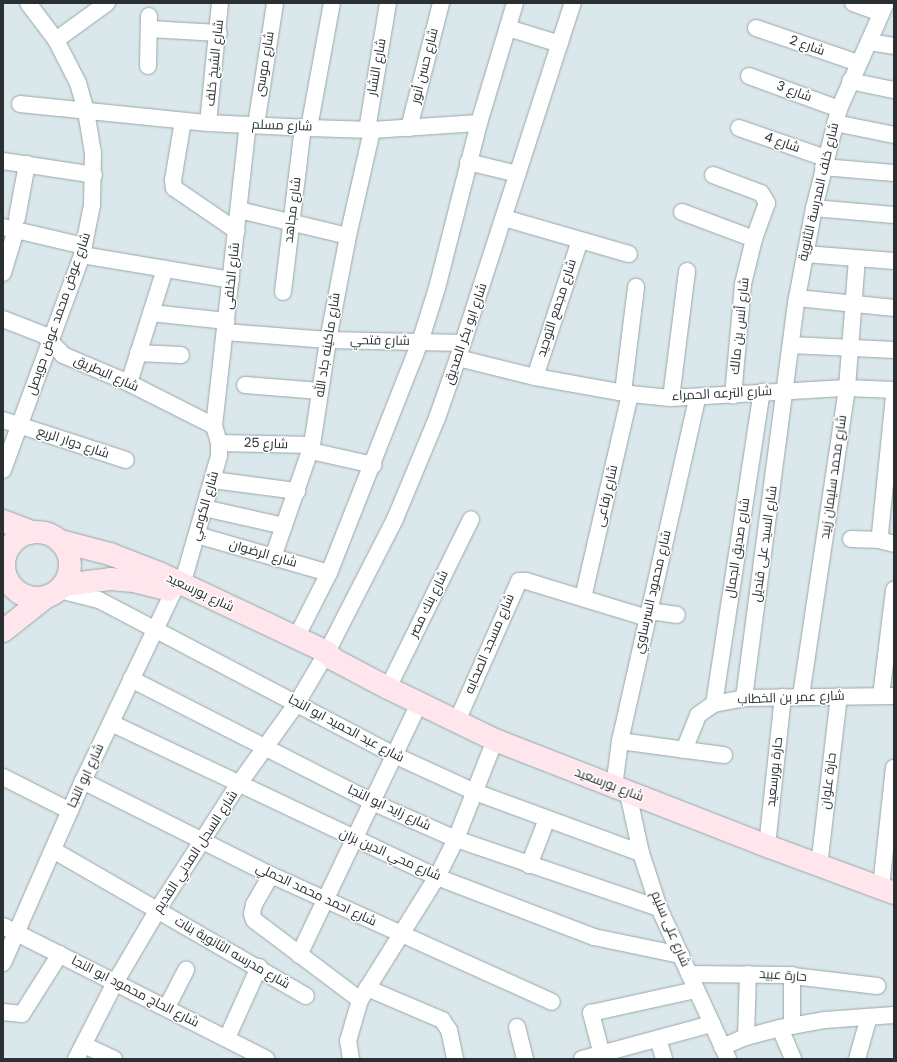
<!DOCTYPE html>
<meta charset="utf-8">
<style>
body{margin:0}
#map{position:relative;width:897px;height:1062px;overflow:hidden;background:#dae8ec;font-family:Poppins,Cairo,sans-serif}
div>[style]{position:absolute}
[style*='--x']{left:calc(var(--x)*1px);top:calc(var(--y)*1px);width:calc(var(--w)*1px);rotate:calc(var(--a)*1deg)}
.roads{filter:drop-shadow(0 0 1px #99a6aa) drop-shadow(0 0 1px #99a6aa)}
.street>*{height:16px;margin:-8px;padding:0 8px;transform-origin:8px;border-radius:8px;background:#fff}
.secondary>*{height:22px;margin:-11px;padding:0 11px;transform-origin:11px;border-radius:11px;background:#fee6ec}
.secondary>.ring{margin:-11px;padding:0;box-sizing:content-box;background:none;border:22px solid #fee6ec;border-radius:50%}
span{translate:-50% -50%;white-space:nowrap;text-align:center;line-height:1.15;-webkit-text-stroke:3px #fff;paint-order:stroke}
.street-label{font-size:13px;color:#2a2f31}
.frame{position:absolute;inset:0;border:4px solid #2a2f31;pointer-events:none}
</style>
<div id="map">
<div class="roads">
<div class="street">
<div style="--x:853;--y:3;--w:30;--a:20"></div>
<div style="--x:508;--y:28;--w:54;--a:17.1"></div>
<div style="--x:756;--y:28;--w:108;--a:18.9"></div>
<div style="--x:149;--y:29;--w:70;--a:3.3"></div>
<div style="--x:56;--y:40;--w:63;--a:-36"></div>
<div style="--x:869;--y:42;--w:25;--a:9"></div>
<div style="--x:148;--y:66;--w:50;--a:-88.9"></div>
<div style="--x:749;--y:76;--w:96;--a:20.1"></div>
<div style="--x:850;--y:81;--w:45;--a:11.6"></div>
<div style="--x:20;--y:104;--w:189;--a:5.8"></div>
<div style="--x:208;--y:123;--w:101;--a:2.8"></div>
<div style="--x:309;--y:128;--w:63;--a:1.8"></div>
<div style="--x:372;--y:130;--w:107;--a:-3.7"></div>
<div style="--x:183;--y:121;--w:60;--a:99.6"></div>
<div style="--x:173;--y:180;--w:8;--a:83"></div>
<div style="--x:174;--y:188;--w:76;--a:34.3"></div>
<div style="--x:208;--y:123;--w:121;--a:-84.3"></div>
<div style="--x:835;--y:123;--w:60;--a:11.5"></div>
<div style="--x:256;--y:125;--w:123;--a:-81.1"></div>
<div style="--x:309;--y:128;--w:127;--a:-79.6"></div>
<div style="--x:409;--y:128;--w:129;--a:-75.6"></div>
<div style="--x:739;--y:128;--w:91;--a:19.2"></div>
<div style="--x:367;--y:130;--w:129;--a:-80.6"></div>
<div style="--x:3;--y:161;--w:92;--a:8.7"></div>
<div style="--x:468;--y:162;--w:51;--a:13.5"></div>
<div style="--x:823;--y:167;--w:71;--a:4.8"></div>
<div style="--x:713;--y:175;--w:51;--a:20.6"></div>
<div style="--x:761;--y:193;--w:12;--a:59"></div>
<div style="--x:767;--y:203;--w:38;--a:110"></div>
<div style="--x:754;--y:239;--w:46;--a:103.7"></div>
<div style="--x:743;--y:284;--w:112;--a:95.1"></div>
<div style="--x:814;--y:208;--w:80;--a:5"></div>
<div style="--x:239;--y:210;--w:112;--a:13.4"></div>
<div style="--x:682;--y:212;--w:77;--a:20.6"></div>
<div style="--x:17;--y:218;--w:55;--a:-79.5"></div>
<div style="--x:504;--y:218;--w:130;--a:16.1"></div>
<div style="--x:3;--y:227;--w:83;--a:13.2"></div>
<div style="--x:805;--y:254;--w:89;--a:4.5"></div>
<div style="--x:82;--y:255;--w:151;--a:9.5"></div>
<div style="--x:3;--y:273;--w:45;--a:-73.2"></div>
<div style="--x:283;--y:292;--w:166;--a:-83.1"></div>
<div style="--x:797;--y:298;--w:98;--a:5.9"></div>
<div style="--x:151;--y:313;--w:76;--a:6"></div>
<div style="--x:3;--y:319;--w:44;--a:21.3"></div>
<div style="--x:44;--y:335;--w:28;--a:46"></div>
<div style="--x:63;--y:355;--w:72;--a:23"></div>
<div style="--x:129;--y:383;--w:95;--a:26.8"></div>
<div style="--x:225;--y:332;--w:103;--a:4.4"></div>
<div style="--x:328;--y:340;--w:135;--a:1.3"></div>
<div style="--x:791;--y:345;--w:103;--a:2.8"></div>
<div style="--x:138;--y:353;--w:43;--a:2.7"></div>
<div style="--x:458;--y:358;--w:79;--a:13.9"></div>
<div style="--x:535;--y:377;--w:97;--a:10.1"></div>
<div style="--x:630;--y:394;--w:41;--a:5.6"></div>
<div style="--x:671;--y:398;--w:176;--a:-3.3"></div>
<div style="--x:847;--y:388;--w:47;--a:2.4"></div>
<div style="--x:535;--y:377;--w:144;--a:-71.8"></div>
<div style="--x:129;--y:383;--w:120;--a:-72.5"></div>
<div style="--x:245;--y:385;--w:75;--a:4.6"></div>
<div style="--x:623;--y:392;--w:106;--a:-82.9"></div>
<div style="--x:894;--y:396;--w:140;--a:95.8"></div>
<div style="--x:880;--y:535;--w:7;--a:63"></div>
<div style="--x:883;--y:541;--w:11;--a:15"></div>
<div style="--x:671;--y:398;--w:128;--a:-82.8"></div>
<div style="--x:3;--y:420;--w:129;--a:18"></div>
<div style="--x:219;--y:443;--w:93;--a:1.2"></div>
<div style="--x:311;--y:451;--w:64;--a:12.7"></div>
<div style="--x:3;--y:470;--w:229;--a:-69.8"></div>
<div style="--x:82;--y:255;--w:51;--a:-78.7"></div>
<div style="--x:92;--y:205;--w:52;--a:-88.9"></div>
<div style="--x:93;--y:153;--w:43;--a:-99.5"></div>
<div style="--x:86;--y:111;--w:29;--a:-106"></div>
<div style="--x:78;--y:83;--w:48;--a:-117.1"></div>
<div style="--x:56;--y:40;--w:46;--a:-127.1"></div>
<div style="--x:213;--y:480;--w:85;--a:7.5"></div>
<div style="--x:204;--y:508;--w:82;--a:12.7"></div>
<div style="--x:197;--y:535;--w:137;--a:16.1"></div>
<div style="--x:851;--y:539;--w:31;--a:2"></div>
<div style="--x:273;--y:557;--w:119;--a:-70.8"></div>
<div style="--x:312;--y:445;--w:106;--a:-81.3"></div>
<div style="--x:328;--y:340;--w:106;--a:-79.1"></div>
<div style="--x:348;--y:236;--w:109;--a:-77.2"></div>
<div style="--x:182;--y:585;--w:134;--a:-74"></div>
<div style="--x:219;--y:456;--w:13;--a:-90"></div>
<div style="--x:219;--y:443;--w:18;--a:-106"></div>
<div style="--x:214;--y:426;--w:303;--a:-83.6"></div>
<div style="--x:59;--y:590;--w:41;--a:14"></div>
<div style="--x:99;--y:600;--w:333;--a:27.7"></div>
<div style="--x:394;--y:755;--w:89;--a:24.6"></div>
<div style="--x:475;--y:792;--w:177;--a:20.2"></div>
<div style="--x:583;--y:598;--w:209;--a:-77"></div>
<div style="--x:649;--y:611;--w:28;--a:8"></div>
<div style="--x:296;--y:638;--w:73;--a:-63.1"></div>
<div style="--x:329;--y:573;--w:248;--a:-68.5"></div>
<div style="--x:420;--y:342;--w:57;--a:-72.5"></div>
<div style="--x:437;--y:288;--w:170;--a:-75.7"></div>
<div style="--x:479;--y:123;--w:125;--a:-73.3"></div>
<div style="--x:131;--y:679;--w:271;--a:27"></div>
<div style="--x:372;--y:802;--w:92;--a:23.8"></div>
<div style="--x:456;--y:839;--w:214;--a:18.8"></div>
<div style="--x:388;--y:688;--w:188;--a:-63.8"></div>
<div style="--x:801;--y:696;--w:311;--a:-81.5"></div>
<div style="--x:847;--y:388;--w:130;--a:-85.6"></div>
<div style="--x:881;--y:696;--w:107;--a:-83"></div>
<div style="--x:744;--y:698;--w:403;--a:-82.5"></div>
<div style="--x:797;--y:298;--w:92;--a:-79.3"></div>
<div style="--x:814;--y:208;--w:102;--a:-75.8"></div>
<div style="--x:839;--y:109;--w:116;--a:-66.1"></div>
<div style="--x:714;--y:704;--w:316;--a:-81.3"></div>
<div style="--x:457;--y:721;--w:153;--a:-66.1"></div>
<div style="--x:519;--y:581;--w:7;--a:0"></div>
<div style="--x:526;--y:581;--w:127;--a:17"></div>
<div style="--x:111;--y:723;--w:361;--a:25.3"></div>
<div style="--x:437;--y:877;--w:168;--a:20.9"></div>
<div style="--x:594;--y:937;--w:89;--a:11.7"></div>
<div style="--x:620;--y:741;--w:105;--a:7.7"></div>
<div style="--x:684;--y:750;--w:38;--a:-68"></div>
<div style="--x:698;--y:715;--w:19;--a:-35"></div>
<div style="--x:714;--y:704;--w:31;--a:-11"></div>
<div style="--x:744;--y:698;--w:150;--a:-0.8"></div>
<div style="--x:3;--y:777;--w:75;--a:26.9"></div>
<div style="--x:83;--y:781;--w:210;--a:26.6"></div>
<div style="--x:271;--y:875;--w:308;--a:24.3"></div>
<div style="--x:614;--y:787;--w:46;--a:-82.6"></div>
<div style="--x:620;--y:741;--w:352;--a:-77.3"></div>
<div style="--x:628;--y:793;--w:61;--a:77.8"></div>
<div style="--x:641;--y:853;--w:58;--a:71.9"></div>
<div style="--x:659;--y:908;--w:166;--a:65.4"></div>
<div style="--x:767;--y:846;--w:150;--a:-83.9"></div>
<div style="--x:53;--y:850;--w:292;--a:30"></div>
<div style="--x:529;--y:865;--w:49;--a:-68.6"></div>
<div style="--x:819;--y:866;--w:171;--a:-83.3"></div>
<div style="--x:271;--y:875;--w:34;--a:120"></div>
<div style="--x:254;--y:904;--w:10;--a:101"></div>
<div style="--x:252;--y:914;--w:6;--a:72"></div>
<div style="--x:254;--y:920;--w:133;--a:37"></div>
<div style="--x:881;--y:887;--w:120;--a:-83.8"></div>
<div style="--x:3;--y:926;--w:295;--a:26.8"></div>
<div style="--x:299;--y:955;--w:279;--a:-64.5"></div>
<div style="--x:3;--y:963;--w:199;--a:-66.3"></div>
<div style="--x:83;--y:781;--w:209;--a:-64.5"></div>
<div style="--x:689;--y:974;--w:96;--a:0.6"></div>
<div style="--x:785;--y:975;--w:93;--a:6.8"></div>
<div style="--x:367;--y:988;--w:82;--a:23.1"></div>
<div style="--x:442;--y:1020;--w:12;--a:55"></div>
<div style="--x:449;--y:1030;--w:30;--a:78"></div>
<div style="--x:167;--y:1007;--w:42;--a:-62.8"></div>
<div style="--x:3;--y:1012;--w:19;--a:6"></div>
<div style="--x:22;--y:1014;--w:71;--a:-57.7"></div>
<div style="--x:792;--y:1026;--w:51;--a:-90"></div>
<div style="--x:517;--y:1027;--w:33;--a:76"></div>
<div style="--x:780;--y:1028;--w:34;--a:67"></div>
<div style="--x:746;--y:1037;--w:63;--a:-88.2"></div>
<div style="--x:227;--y:1038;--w:78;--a:-65.7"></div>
<div style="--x:658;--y:1039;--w:21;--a:73"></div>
<div style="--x:84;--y:1045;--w:33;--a:25"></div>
<div style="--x:722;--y:1047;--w:26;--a:-23"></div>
<div style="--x:746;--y:1037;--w:35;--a:-15"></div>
<div style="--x:780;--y:1028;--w:46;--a:-10.1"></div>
<div style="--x:825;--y:1020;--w:69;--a:-4.1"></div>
<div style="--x:76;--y:1059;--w:88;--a:-62.9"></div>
<div style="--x:116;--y:981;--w:81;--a:-59.6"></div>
<div style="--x:157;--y:911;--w:150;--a:-57.3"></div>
<div style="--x:238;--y:785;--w:101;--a:-54.3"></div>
<div style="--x:297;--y:703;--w:59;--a:-59.5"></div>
<div style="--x:327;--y:652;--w:149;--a:-62.9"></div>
<div style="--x:395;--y:519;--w:109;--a:-67.4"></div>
<div style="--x:437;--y:418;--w:64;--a:-70.7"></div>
<div style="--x:458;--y:358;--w:373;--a:-72.1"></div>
<div style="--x:351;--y:1059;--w:18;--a:-99"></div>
<div style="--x:348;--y:1041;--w:43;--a:-73.7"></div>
<div style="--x:360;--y:1000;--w:145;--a:-58"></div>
<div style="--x:437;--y:877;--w:42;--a:-63.4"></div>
<div style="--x:456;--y:839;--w:106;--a:-68.5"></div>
<div style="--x:582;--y:1059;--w:135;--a:-15.1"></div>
<div style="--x:603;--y:1059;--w:48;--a:-104.6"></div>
<div style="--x:591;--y:1013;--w:107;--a:-12.4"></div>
<div style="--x:857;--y:1059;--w:44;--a:-74.1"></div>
</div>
<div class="secondary">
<div style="--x:3;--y:521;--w:31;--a:21"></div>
<div class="ring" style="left:4px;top:532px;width:44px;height:44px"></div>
<div style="--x:60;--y:541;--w:52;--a:14.6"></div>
<div style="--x:110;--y:554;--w:53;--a:21.2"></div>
<div style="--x:159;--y:573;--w:186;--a:25.2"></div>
<div style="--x:327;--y:652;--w:9;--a:49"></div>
<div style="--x:333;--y:659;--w:62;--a:27.8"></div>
<div style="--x:388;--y:688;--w:119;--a:25.9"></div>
<div style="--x:495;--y:740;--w:292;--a:21.3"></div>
<div style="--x:767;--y:846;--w:135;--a:20.3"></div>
<div style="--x:64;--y:585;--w:46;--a:-7.4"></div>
<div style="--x:110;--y:579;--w:24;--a:5"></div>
<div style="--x:134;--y:581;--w:36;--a:14"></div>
<div style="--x:3;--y:631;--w:53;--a:-38.2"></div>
</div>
</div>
<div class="street-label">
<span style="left:807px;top:46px;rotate:19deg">شارع 2</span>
<span style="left:215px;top:63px;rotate:-84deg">شارع الشيخ خلف</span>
<span style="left:265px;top:64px;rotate:-81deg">شارع موسى</span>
<span style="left:425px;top:66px;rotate:-76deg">شارع حسن أنور</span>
<span style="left:377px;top:67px;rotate:-80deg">شارع النشار</span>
<span style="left:794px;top:92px;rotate:20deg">شارع 3</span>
<span style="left:282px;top:126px;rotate:2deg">شارع مسلم</span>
<span style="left:782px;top:143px;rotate:19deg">شارع 4</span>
<span style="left:819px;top:192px;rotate:-77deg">شارع خلف المدرسة الثانوية</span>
<span style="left:293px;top:210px;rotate:-83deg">شارع مجاهد</span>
<span style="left:232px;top:276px;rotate:-84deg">شارع الخلفى</span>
<span style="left:557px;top:308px;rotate:-72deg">شارع مجمع التوحيد</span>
<span style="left:59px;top:314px;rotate:-71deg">شارع عوض محمد عوض حويصل</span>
<span style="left:740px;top:326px;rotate:-84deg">شارع أنس بن مالك</span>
<span style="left:466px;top:334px;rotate:-71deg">شارع ابو بكر الصديق</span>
<span style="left:380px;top:341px;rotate:1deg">شارع فتحي</span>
<span style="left:328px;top:345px;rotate:-81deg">شارع ماكينه جاد الله</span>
<span style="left:106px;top:374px;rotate:24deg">شارع البطريق</span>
<span style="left:722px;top:394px;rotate:-3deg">شارع الترعه الحمراء</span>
<span style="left:73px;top:443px;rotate:18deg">شارع دوار الربع</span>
<span style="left:266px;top:444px;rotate:2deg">شارع 25</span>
<span style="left:834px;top:477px;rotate:-82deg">شارع محمد سليمان زبيد</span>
<span style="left:607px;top:496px;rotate:-77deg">شارع رفاعى</span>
<span style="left:205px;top:506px;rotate:-74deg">شارع الكومي</span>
<span style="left:765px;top:544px;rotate:-82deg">شارع السيد على قنديل</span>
<span style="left:738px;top:548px;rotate:-81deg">شارع صديق الجمال</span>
<span style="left:263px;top:554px;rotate:16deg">شارع الرضوان</span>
<span style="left:653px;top:592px;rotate:-77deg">شارع محمود السرساوي</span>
<span style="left:200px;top:593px;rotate:25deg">شارع بورسعيد</span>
<span style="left:429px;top:604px;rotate:-64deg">شارع بنك مصر</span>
<span style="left:490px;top:644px;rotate:-67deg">شارع مسجد الصحابه</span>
<span style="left:791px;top:698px;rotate:-2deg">شارع عمر بن الخطاب</span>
<span style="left:346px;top:729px;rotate:28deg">شارع عبد الحميد ابو النجا</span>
<span style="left:775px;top:772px;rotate:-84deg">حارة بورسعيد</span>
<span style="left:86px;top:776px;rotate:-65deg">شارع ابو النجا</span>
<span style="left:829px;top:781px;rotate:-83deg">حارة علوان</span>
<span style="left:609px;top:785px;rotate:21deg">شارع بورسعيد</span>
<span style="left:389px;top:808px;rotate:25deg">شارع زايد ابو النجا</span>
<span style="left:196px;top:852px;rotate:-57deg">شارع السجل المدني القديم</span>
<span style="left:390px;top:855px;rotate:24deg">شارع محي الدين بزان</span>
<span style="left:316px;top:895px;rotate:25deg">شارع احمد محمد الحملي</span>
<span style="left:670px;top:929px;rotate:67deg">شارع على سليم</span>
<span style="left:232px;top:953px;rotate:30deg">شارع مدرسه الثانوية بنات</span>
<span style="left:783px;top:976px;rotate:4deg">حارة عبيد</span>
<span style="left:135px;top:992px;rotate:27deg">شارع الحاج محمود ابو النجا</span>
</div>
<div class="frame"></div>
</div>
